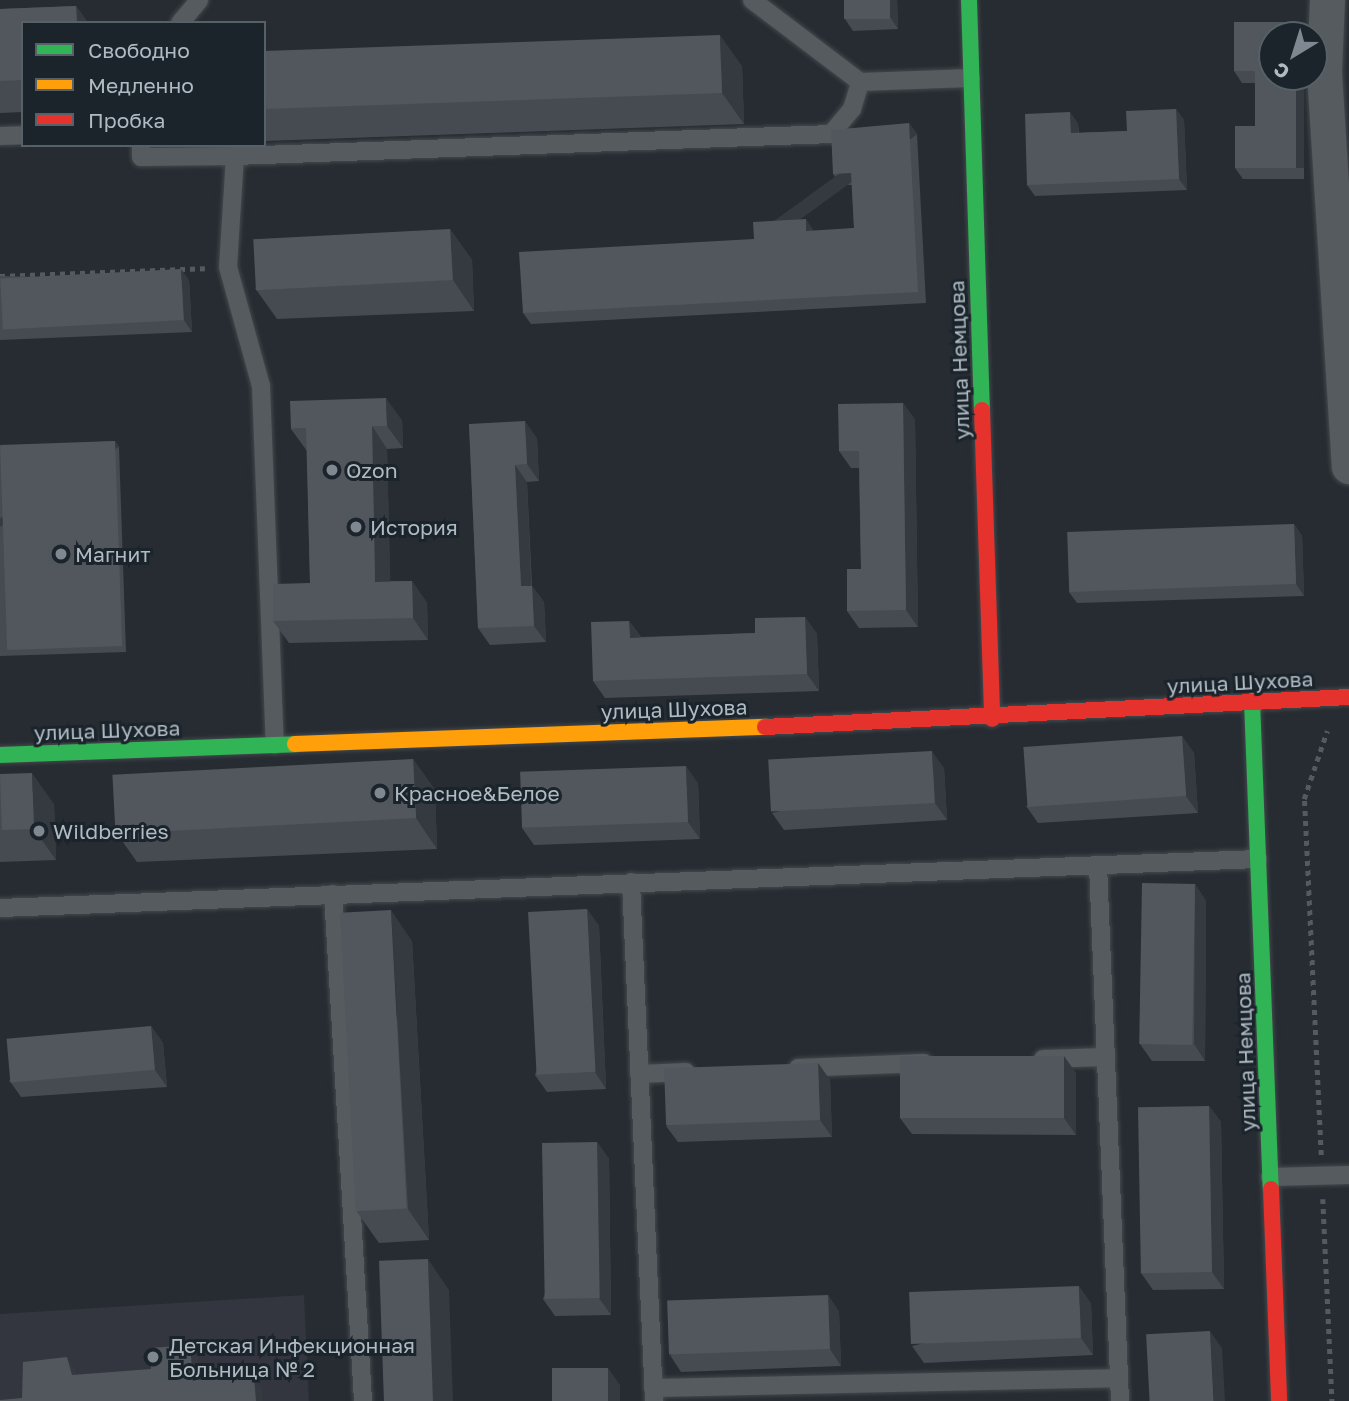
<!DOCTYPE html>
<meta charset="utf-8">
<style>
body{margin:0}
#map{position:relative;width:1349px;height:1401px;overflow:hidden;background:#262c32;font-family:"Golos Text",sans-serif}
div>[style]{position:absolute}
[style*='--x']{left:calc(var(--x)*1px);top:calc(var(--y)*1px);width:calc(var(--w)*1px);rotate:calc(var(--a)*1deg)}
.medical>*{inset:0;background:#33353f}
.path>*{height:4.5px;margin-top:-2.25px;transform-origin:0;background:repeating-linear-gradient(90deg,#545a5d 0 5px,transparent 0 10px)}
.roads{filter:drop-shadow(0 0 2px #44484c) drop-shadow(0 0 2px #44484c)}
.lane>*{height:18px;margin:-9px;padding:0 9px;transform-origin:9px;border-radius:9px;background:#565b5f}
.street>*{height:35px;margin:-17.5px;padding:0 17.5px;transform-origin:17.5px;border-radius:17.5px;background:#565b5f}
.fast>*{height:16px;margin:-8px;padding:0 8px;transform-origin:8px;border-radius:8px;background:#30b455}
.slow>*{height:16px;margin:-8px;padding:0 8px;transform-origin:8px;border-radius:8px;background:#ff9f0a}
.jam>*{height:16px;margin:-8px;padding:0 8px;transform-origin:8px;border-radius:8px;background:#e5322d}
.wall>*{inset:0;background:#464b51}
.shaded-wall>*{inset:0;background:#343a3f;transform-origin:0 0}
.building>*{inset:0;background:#51575d;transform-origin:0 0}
.dots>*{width:19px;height:19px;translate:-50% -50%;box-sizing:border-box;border:4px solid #1b242b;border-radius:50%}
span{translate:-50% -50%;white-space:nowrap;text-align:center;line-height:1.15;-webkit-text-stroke:6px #1b242b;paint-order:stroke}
.street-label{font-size:21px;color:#afbac3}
.poi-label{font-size:21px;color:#afbac3}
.left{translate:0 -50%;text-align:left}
.legend{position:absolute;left:21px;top:21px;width:245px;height:126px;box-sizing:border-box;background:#1b242b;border:2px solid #566068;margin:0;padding:9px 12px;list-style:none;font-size:21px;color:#afbac3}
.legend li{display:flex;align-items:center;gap:14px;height:35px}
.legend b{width:35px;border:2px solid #566068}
.north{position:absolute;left:1258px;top:21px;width:70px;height:70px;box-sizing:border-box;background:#1b242b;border:2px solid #566068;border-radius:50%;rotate:218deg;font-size:19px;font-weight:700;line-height:28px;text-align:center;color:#afbac3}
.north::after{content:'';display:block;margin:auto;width:24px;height:32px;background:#7f8890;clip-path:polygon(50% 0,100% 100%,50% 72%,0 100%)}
</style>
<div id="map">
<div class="medical">
<div style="clip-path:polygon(304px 1295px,309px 1401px,0 1401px,0 1314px)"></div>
</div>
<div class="path">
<div style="--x:0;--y:276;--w:205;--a:-2.2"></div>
<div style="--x:1321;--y:1155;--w:356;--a:-92.7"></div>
<div style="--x:1304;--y:799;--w:72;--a:-71.3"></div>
<div style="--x:1323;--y:1199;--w:202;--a:87.4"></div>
</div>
<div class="roads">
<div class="lane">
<div style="--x:752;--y:0;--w:136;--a:37.2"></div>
<div style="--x:180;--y:23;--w:30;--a:-50"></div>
<div style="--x:0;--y:136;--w:23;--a:-2"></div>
<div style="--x:141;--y:145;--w:12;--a:90"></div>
<div style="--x:141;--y:157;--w:94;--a:-0.6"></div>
<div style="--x:235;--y:156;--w:111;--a:93.6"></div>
<div style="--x:228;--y:267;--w:123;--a:74.5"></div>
<div style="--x:261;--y:386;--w:359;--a:87.8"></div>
<div style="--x:235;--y:156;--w:596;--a:-2.11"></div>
<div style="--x:831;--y:134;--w:33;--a:-50"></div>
<div style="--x:852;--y:109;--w:28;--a:-73"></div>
<div style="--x:860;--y:82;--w:111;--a:-2.1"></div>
<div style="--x:1098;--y:865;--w:536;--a:87.65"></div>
<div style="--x:631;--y:882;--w:520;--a:87.46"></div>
<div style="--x:333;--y:894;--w:508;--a:86.61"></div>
<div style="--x:0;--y:908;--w:1259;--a:-2.23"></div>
<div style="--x:1043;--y:1059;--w:63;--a:-1.8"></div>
<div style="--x:798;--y:1068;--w:126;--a:-2.3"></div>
<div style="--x:639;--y:1074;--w:47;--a:-2.4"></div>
<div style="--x:1270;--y:1177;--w:79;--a:-1.5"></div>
<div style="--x:653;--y:1388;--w:466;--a:-1.2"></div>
</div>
<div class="street">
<div style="--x:1327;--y:0;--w:72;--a:92.4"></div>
<div style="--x:1324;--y:72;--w:395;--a:86.4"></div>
</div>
<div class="fast">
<div style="--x:969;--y:0;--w:410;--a:88.2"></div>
<div style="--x:1252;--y:701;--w:488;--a:87.8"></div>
<div style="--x:0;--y:755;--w:295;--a:-2.1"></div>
</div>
<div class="slow">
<div style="--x:295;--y:744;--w:470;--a:-2.1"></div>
</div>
<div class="jam">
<div style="--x:982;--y:410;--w:309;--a:88.1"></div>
<div style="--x:765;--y:727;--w:585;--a:-2.94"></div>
<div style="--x:1271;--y:1189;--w:212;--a:87.8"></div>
</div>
</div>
<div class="wall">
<div style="clip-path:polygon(897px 0,898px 29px,853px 31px,845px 19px)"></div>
<div style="clip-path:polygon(76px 6px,88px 23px,23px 23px,23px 112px,0 113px,0 9px)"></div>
<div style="clip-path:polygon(1303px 33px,1272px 77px,1304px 77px,1304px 179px,1243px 179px,1235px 168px,1255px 126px,1255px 83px,1242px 83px,1234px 71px)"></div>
<div style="clip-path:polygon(264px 51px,742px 66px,744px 124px,264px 141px)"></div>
<div style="clip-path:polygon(1176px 109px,1184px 120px,1187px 190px,1035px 196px,1027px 185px,1078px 123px,1079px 133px,1127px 131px)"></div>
<div style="clip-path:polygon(909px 123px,917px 134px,926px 303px,531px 324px,523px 313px,754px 239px,854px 228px,852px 185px,841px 185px,833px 174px)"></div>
<div style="clip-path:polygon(450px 229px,472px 260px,474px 311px,277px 319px,255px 288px)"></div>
<div style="clip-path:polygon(0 276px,189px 280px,192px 332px,0 340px)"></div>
<div style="clip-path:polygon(903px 403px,915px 420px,918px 627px,859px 628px,847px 611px,861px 569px,859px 468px,851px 468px,839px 451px)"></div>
<div style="clip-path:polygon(402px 420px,403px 448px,387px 449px,390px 581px,412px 581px,427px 603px,428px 640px,289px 643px,273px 621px,310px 583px,307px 451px,291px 429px)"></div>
<div style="clip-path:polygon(469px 424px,537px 438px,539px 481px,527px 482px,532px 586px,544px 602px,546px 642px,490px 645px,478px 628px)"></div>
<div style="clip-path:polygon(115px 441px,119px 447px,126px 652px,0 656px,0 447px)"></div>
<div style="clip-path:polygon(1294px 524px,1302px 536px,1304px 596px,1077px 603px,1069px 592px)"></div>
<div style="clip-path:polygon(805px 617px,817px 634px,819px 691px,605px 698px,593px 681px,629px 621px,641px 637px,755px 633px)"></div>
<div style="clip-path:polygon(1182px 736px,1194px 753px,1198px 813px,1038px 823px,1026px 806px)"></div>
<div style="clip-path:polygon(413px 759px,435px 790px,437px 849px,137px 862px,115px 831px)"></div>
<div style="clip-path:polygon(944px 768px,947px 820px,784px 830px,772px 813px)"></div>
<div style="clip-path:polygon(0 774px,54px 804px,56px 860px,0 862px)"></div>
<div style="clip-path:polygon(698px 783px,700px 839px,534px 845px,522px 828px)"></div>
<div style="clip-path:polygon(1195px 884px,1206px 901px,1205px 1061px,1152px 1061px,1140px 1044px)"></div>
<div style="clip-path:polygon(587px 909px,599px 926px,606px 1089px,547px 1092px,535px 1075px)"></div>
<div style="clip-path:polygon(412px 941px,429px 1240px,379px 1243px,357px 1212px)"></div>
<div style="clip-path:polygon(151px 1026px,163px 1043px,167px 1087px,21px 1097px,9px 1080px)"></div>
<div style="clip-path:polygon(818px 1063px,830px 1080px,832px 1137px,678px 1142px,666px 1126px)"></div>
<div style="clip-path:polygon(1076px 1073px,1076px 1135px,912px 1134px,900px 1118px)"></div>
<div style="clip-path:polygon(1209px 1106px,1221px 1122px,1224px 1289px,1153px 1290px,1141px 1273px)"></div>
<div style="clip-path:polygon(597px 1142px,609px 1159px,611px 1315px,555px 1316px,543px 1299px)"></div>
<div style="clip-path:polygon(828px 1295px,839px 1312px,841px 1366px,681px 1372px,670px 1355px)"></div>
<div style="clip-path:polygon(1091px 1303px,1093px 1355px,924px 1363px,912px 1346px)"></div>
</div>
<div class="shaded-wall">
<div style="clip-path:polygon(890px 0,897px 0,898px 29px,890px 17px)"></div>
<div style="clip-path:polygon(76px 6px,88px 23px,77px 23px)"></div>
<div style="clip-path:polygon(1295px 22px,1303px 33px,1303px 35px,1295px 35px)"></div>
<div style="clip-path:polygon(720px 35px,742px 66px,744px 124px,722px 93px)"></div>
<div style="left:1296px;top:77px;width:8px;height:91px"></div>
<div style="clip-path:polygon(1176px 109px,1184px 120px,1187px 190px,1179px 179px)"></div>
<div style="clip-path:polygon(1070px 112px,1078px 123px,1079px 145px,1071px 133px)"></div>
<div style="left:909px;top:123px;width:14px;height:169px;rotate:54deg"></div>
<div style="clip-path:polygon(806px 219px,814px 231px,806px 231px)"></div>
<div style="clip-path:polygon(450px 229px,472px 260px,474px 311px,453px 280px)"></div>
<div style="clip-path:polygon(181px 269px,189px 280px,192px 332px,184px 320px)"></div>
<div style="clip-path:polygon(386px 398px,402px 420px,403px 448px,387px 426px)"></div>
<div style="clip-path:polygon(903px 403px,915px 420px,918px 627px,906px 610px)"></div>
<div style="clip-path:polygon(525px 421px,537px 438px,539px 481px,527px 464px)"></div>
<div style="clip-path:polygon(372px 426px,387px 449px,391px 604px,375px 582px)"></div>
<div style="left:115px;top:441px;width:7px;height:205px;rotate:56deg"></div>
<div style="clip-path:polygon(515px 465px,527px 482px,532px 603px,521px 586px)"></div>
<div style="clip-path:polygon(1294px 524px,1302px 536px,1304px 596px,1296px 584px)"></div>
<div style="clip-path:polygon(412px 581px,427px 603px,428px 640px,413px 618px)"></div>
<div style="clip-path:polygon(532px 586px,544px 602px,546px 642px,534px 626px)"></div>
<div style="clip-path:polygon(805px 617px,817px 634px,819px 691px,807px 674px)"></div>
<div style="clip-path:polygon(629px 621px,641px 638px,630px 638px)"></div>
<div style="clip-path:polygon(1182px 736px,1194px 753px,1198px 813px,1186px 796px)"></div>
<div style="clip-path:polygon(932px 751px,944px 768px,947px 820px,935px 803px)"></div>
<div style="clip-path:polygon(413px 759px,435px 790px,437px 849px,416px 818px)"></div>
<div style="clip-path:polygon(686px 766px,698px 783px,700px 839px,688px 822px)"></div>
<div style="clip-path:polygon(32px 773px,54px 804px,56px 860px,34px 829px)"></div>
<div style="clip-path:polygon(1195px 884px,1206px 901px,1205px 1061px,1194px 1044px)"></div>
<div style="clip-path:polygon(587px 909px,599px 926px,606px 1089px,595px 1072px)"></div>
<div style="clip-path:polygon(391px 910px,412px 941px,429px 1240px,408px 1209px)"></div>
<div style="clip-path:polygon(151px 1026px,163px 1043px,167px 1087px,155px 1070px)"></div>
<div style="clip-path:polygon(1064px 1056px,1076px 1073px,1076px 1135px,1064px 1118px)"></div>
<div style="clip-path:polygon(818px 1063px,830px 1080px,832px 1137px,820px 1120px)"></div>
<div style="clip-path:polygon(1209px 1106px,1221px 1122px,1224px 1289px,1212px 1272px)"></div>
<div style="clip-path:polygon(597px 1142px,609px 1159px,611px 1315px,599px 1298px)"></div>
<div style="clip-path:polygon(428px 1259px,449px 1290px,453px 1401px,432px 1401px)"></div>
<div style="clip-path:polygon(1079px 1286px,1091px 1303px,1093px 1355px,1081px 1338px)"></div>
<div style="clip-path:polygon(828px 1295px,839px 1312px,841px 1366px,830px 1349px)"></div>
<div style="clip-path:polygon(1210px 1331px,1222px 1348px,1225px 1401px,1214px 1401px)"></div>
<div style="clip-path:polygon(190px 1345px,198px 1357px,201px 1391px,193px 1380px)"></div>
<div style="clip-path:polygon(67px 1357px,75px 1369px,80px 1386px,72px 1375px)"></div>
<div style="clip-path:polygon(608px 1368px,620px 1385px,620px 1401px,608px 1401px)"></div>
<div style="clip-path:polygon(254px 1376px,262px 1387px,263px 1401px,256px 1401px)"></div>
</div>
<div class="building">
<div style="left:844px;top:0;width:46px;height:19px"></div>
<div style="clip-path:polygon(76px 6px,77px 23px,23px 23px,23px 80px,0 81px,0 9px)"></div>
<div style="clip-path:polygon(1234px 22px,1295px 22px,1295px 35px,1272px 35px,1272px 77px,1296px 77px,1296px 168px,1235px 168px,1235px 126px,1255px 126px,1255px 71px,1234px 71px)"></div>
<div style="left:720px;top:35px;width:58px;height:456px;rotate:88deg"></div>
<div style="clip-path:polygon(1176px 109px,1179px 179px,1027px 185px,1025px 114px,1070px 112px,1071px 133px,1127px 131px,1126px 111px)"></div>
<div style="clip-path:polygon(909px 123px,918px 292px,523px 313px,519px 252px,754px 239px,753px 222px,806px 219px,806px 231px,854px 228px,851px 173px,833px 174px,831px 130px)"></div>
<div style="left:450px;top:229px;width:51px;height:197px;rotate:87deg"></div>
<div style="left:181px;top:269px;width:51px;height:181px;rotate:87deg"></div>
<div style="clip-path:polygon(386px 398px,387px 426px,372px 426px,375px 582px,412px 581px,413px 618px,273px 621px,273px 584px,310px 583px,306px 428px,291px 429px,290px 401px)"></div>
<div style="clip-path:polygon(903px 403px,906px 610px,847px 611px,847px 569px,861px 569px,859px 451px,839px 451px,838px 404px)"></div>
<div style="clip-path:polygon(525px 421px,527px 464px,515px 465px,521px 586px,532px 586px,534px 626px,478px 628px,469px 424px)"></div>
<div style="left:115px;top:441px;width:205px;height:115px;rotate:88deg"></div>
<div style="left:1294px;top:524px;width:60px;height:227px;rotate:88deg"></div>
<div style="clip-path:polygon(805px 617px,807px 674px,593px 681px,591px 622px,629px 621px,630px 638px,755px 633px,755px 618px)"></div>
<div style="left:1182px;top:736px;width:60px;height:159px;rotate:86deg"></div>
<div style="left:932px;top:751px;width:52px;height:164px;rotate:87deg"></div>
<div style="left:413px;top:759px;width:59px;height:301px;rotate:87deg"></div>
<div style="left:686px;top:766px;width:56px;height:166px;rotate:88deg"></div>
<div style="left:32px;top:773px;width:56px;height:32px;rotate:88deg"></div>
<div style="left:1142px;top:883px;width:53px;height:161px;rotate:1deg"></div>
<div style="left:587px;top:909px;width:163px;height:59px;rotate:87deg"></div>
<div style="left:391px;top:910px;width:299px;height:51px;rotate:87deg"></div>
<div style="left:151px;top:1026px;width:44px;height:145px;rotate:85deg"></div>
<div style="left:1064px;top:1056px;width:62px;height:164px;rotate:90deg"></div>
<div style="left:818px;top:1063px;width:57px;height:154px;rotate:88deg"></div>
<div style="left:1209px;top:1106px;width:166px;height:71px;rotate:89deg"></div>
<div style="left:597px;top:1142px;width:156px;height:55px;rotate:89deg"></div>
<div style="left:428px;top:1259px;width:142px;height:49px;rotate:88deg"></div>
<div style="left:1079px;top:1286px;width:52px;height:170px;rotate:88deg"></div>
<div style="left:828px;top:1295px;width:54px;height:161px;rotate:88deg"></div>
<div style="left:1210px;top:1331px;width:70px;height:64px;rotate:87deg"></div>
<div style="clip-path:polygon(190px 1345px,193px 1380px,254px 1376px,256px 1401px,0 1401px,0 1400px,22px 1398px,23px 1362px,67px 1357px,72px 1375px,151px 1369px,150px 1348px)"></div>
<div style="left:552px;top:1368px;width:56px;height:33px"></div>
</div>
<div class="dots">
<div style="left:332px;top:470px;background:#7f8890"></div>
<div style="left:356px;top:527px;background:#7f8890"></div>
<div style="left:61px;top:554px;background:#7f8890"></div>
<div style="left:380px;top:793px;background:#7f8890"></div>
<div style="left:39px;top:831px;background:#7f8890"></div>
<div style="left:153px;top:1357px;background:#7f8890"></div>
</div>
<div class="street-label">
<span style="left:959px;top:360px;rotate:-92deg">улица Немцова</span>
<span style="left:1240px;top:682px;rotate:-3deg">улица Шухова</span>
<span style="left:674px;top:709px;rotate:-2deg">улица Шухова</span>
<span style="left:107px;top:730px;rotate:-2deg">улица Шухова</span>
<span style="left:1245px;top:1052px;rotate:-92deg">улица Немцова</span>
</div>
<div class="poi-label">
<span class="left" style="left:346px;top:470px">Ozon</span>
<span class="left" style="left:370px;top:527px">История</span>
<span class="left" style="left:75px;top:554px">Магнит</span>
<span class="left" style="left:394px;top:793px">Красное&amp;Белое</span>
<span class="left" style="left:53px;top:831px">Wildberries</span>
<span class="left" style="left:169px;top:1357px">Детская Инфекционная<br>Больница № 2</span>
</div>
<ul class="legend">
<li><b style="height:9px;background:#30b455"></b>Свободно</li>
<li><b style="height:9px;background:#ff9f0a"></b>Медленно</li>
<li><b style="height:9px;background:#e5322d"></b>Пробка</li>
</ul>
<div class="north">С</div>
</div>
